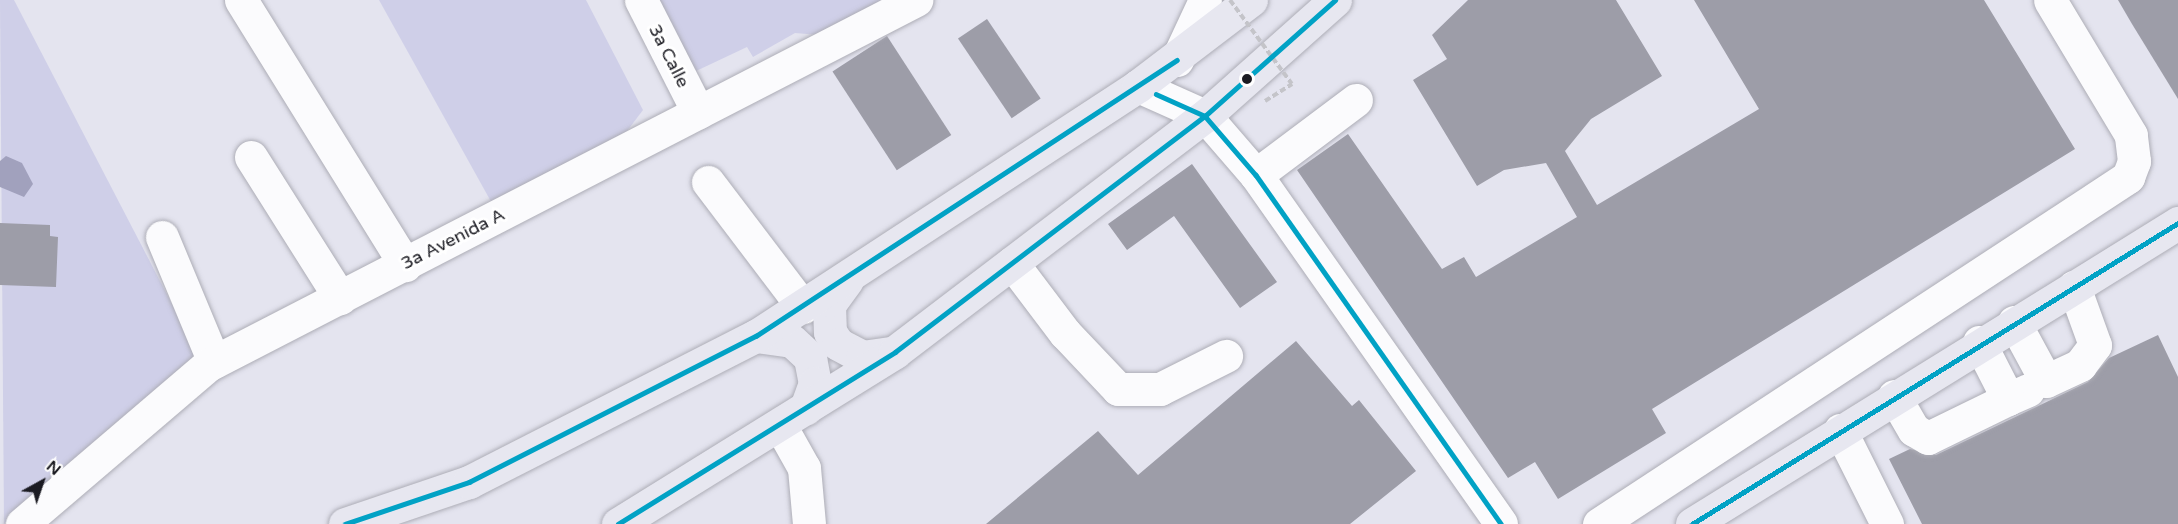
<!DOCTYPE html>
<style>
body{margin:0}
#map{position:relative;width:2178px;height:524px;overflow:hidden;background:#e4e4ef;font-family:"Varela Round",sans-serif}
div>[style]{position:absolute}
[style*='--x']{left:calc(var(--x)*1px);top:calc(var(--y)*1px);width:calc(var(--w)*1px);rotate:calc(var(--a)*1deg)}
.green>*{inset:0;background:#cfcfe8}
.water>*{inset:0;background:#a1a1bd}
.building>*{inset:0;background:#9d9da8;transform-origin:0 0}
.path>*{height:4px;margin-top:-2px;transform-origin:0;background:repeating-linear-gradient(90deg,#c4c4c9 0 6px,transparent 0 9px)}
.roads{filter:drop-shadow(0 0 2px #adadb6) drop-shadow(0 0 2px #adadb6)}
.minor>*{height:33px;margin:-16.5px;padding:0 16.5px;transform-origin:16.5px;border-radius:16.5px;background:#fbfbfd}
.major>*{height:33px;margin:-16.5px;padding:0 16.5px;transform-origin:16.5px;border-radius:16.5px;background:#e7e7f0}
.path-bridge>*{height:4px;margin-top:-2px;transform-origin:0;background:repeating-linear-gradient(90deg,#c4c4c9 0 6px,transparent 0 9px)}
.bus-1>*{height:4.5px;margin:-2.25px;padding:0 2.25px;transform-origin:2.25px;border-radius:2.25px;background:#01a2c5}
.dots>*{width:16px;height:16px;translate:-50% -50%;box-sizing:border-box;border:3px solid #fff;border-radius:50%}
span{translate:-50% -50%;white-space:nowrap;text-align:center;line-height:1.15;-webkit-text-stroke:6px #fff;paint-order:stroke}
.street-label{font-size:18px;color:#1b1b22}
.north{position:absolute;left:12px;top:452px;width:60px;height:60px;-webkit-text-stroke:4px #fff;paint-order:stroke;rotate:40deg;font-size:16px;font-weight:700;line-height:24px;text-align:center;color:#1b1b22}
.north::after{content:'';display:block;margin:auto;width:21px;height:27px;background:#1b1b22;clip-path:polygon(50% 0,100% 100%,50% 72%,0 100%)}
</style>
<div id="map">
<div class="green">
<div style="clip-path:polygon(0 0,14px 0,200px 358px,4px 524px)"></div>
<div style="clip-path:polygon(379px 0,586px 0,643px 110px,621px 139px,494px 207px)"></div>
<div style="clip-path:polygon(657px 0,885px 0,819px 35px,795px 33px,753px 57px,747px 47px,694px 72px)"></div>
</div>
<div class="water">
<div style="clip-path:polygon(6px 156px,22px 163px,33px 184px,24px 197px,0 187px,0 161px)"></div>
</div>
<div class="building">
<div style="clip-path:polygon(1468px 0,1616px 0,1662px 76px,1591px 119px,1565px 151px,1597px 205px,1759px 109px,1694px 0,1984px 0,2075px 149px,1652px 409px,1666px 433px,1558px 499px,1535px 462px,1508px 478px,1297px 170px,1348px 134px,1442px 269px,1464px 257px,1476px 277px,1577px 217px,1546px 163px,1504px 170px,1477px 186px,1413px 80px,1447px 59px,1432px 35px)"></div>
<div style="clip-path:polygon(2118px 0,2178px 0,2178px 99px,2132px 24px)"></div>
<div style="left:987px;top:19px;width:96px;height:35px;rotate:56deg"></div>
<div style="left:887px;top:36px;width:118px;height:65px;rotate:57deg"></div>
<div style="clip-path:polygon(1192px 164px,1277px 282px,1240px 308px,1174px 216px,1127px 250px,1108px 224px)"></div>
<div style="clip-path:polygon(0 223px,50px 225px,50px 236px,58px 237px,56px 287px,0 285px)"></div>
<div style="clip-path:polygon(2158px 335px,2178px 377px,2178px 524px,1922px 524px,1889px 459px,1910px 449px,1936px 455px,2088px 382px,2109px 358px)"></div>
<div style="clip-path:polygon(1296px 341px,1352px 406px,1359px 400px,1416px 471px,1350px 524px,986px 524px,1098px 431px,1138px 475px)"></div>
</div>
<div class="path">
<div style="--x:1265;--y:101;--w:32;--a:-32"></div>
</div>
<div class="roads">
<div class="minor">
<div style="--x:241;--y:0;--w:312;--a:58.2"></div>
<div style="--x:641;--y:0;--w:126;--a:63"></div>
<div style="--x:1177;--y:60;--w:66;--a:-65"></div>
<div style="--x:1138;--y:86;--w:73;--a:24.1"></div>
<div style="--x:1205;--y:116;--w:78;--a:49.2"></div>
<div style="--x:1256;--y:175;--w:426;--a:54.9"></div>
<div style="--x:251;--y:157;--w:167;--a:57.7"></div>
<div style="--x:1256;--y:175;--w:125;--a:-36.9"></div>
<div style="--x:708;--y:182;--w:157;--a:52.8"></div>
<div style="--x:162;--y:237;--w:135;--a:67.4"></div>
<div style="--x:1012;--y:263;--w:88;--a:52.9"></div>
<div style="--x:1065;--y:333;--w:77;--a:46.6"></div>
<div style="--x:1118;--y:389;--w:42;--a:0"></div>
<div style="--x:1160;--y:389;--w:74;--a:-26.6"></div>
<div style="--x:2014;--y:322;--w:67;--a:61.5"></div>
<div style="--x:2046;--y:381;--w:38;--a:-25"></div>
<div style="--x:2080;--y:365;--w:25;--a:-53"></div>
<div style="--x:2095;--y:345;--w:62;--a:-109.9"></div>
<div style="--x:1979;--y:342;--w:64;--a:63"></div>
<div style="--x:2008;--y:399;--w:22;--a:-24"></div>
<div style="--x:1894;--y:396;--w:39;--a:60"></div>
<div style="--x:1914;--y:430;--w:16;--a:30"></div>
<div style="--x:1928;--y:438;--w:89;--a:-26"></div>
<div style="--x:781;--y:427;--w:47;--a:60.7"></div>
<div style="--x:804;--y:468;--w:56;--a:84.9"></div>
<div style="--x:1840;--y:430;--w:105;--a:63.4"></div>
<div style="--x:22;--y:524;--w:245;--a:-40.5"></div>
<div style="--x:208;--y:365;--w:797;--a:-27.27"></div>
<div style="--x:1599;--y:524;--w:633;--a:-33.26"></div>
<div style="--x:2128;--y:177;--w:17;--a:-69"></div>
<div style="--x:2134;--y:161;--w:26;--a:-97"></div>
<div style="--x:2131;--y:135;--w:157;--a:-121"></div>
</div>
<div class="major">
<div style="--x:847;--y:280;--w:31;--a:126"></div>
<div style="--x:829;--y:305;--w:27;--a:88"></div>
<div style="--x:830;--y:332;--w:14;--a:56"></div>
<div style="--x:838;--y:344;--w:27;--a:28"></div>
<div style="--x:862;--y:357;--w:30;--a:-8"></div>
<div style="--x:756;--y:336;--w:36;--a:8"></div>
<div style="--x:792;--y:341;--w:25;--a:43"></div>
<div style="--x:810;--y:358;--w:25;--a:79"></div>
<div style="--x:815;--y:383;--w:27;--a:110"></div>
<div style="--x:345;--y:524;--w:131;--a:-18.7"></div>
<div style="--x:469;--y:482;--w:322;--a:-27"></div>
<div style="--x:756;--y:336;--w:457;--a:-33.2"></div>
<div style="--x:1138;--y:86;--w:142;--a:-37.3"></div>
<div style="--x:618;--y:524;--w:326;--a:-31.8"></div>
<div style="--x:895;--y:352;--w:390;--a:-37.3"></div>
<div style="--x:1205;--y:116;--w:174;--a:-41.7"></div>
<div style="--x:1692;--y:524;--w:572;--a:-31.77"></div>
</div>
</div>
<div class="path-bridge">
<div style="--x:1230;--y:0;--w:104;--a:53.6"></div>
</div>
<div class="bus-1">
<div style="--x:1156;--y:94;--w:54;--a:24.2"></div>
<div style="--x:1205;--y:116;--w:78;--a:49.2"></div>
<div style="--x:1256;--y:175;--w:426;--a:54.9"></div>
<div style="--x:345;--y:524;--w:131;--a:-18.7"></div>
<div style="--x:469;--y:482;--w:322;--a:-27"></div>
<div style="--x:756;--y:336;--w:503;--a:-33.25"></div>
<div style="--x:618;--y:524;--w:326;--a:-31.8"></div>
<div style="--x:895;--y:352;--w:390;--a:-37.3"></div>
<div style="--x:1205;--y:116;--w:174;--a:-41.7"></div>
<div style="--x:1692;--y:524;--w:572;--a:-31.77"></div>
</div>
<div class="dots">
<div style="left:1247px;top:79px;background:#1b1b22"></div>
</div>
<div class="street-label">
<span style="left:669px;top:56px;rotate:63deg">3a Calle</span>
<span style="left:453px;top:239px;rotate:-27deg">3a Avenida A</span>
</div>
<div class="north">N</div>
</div>
